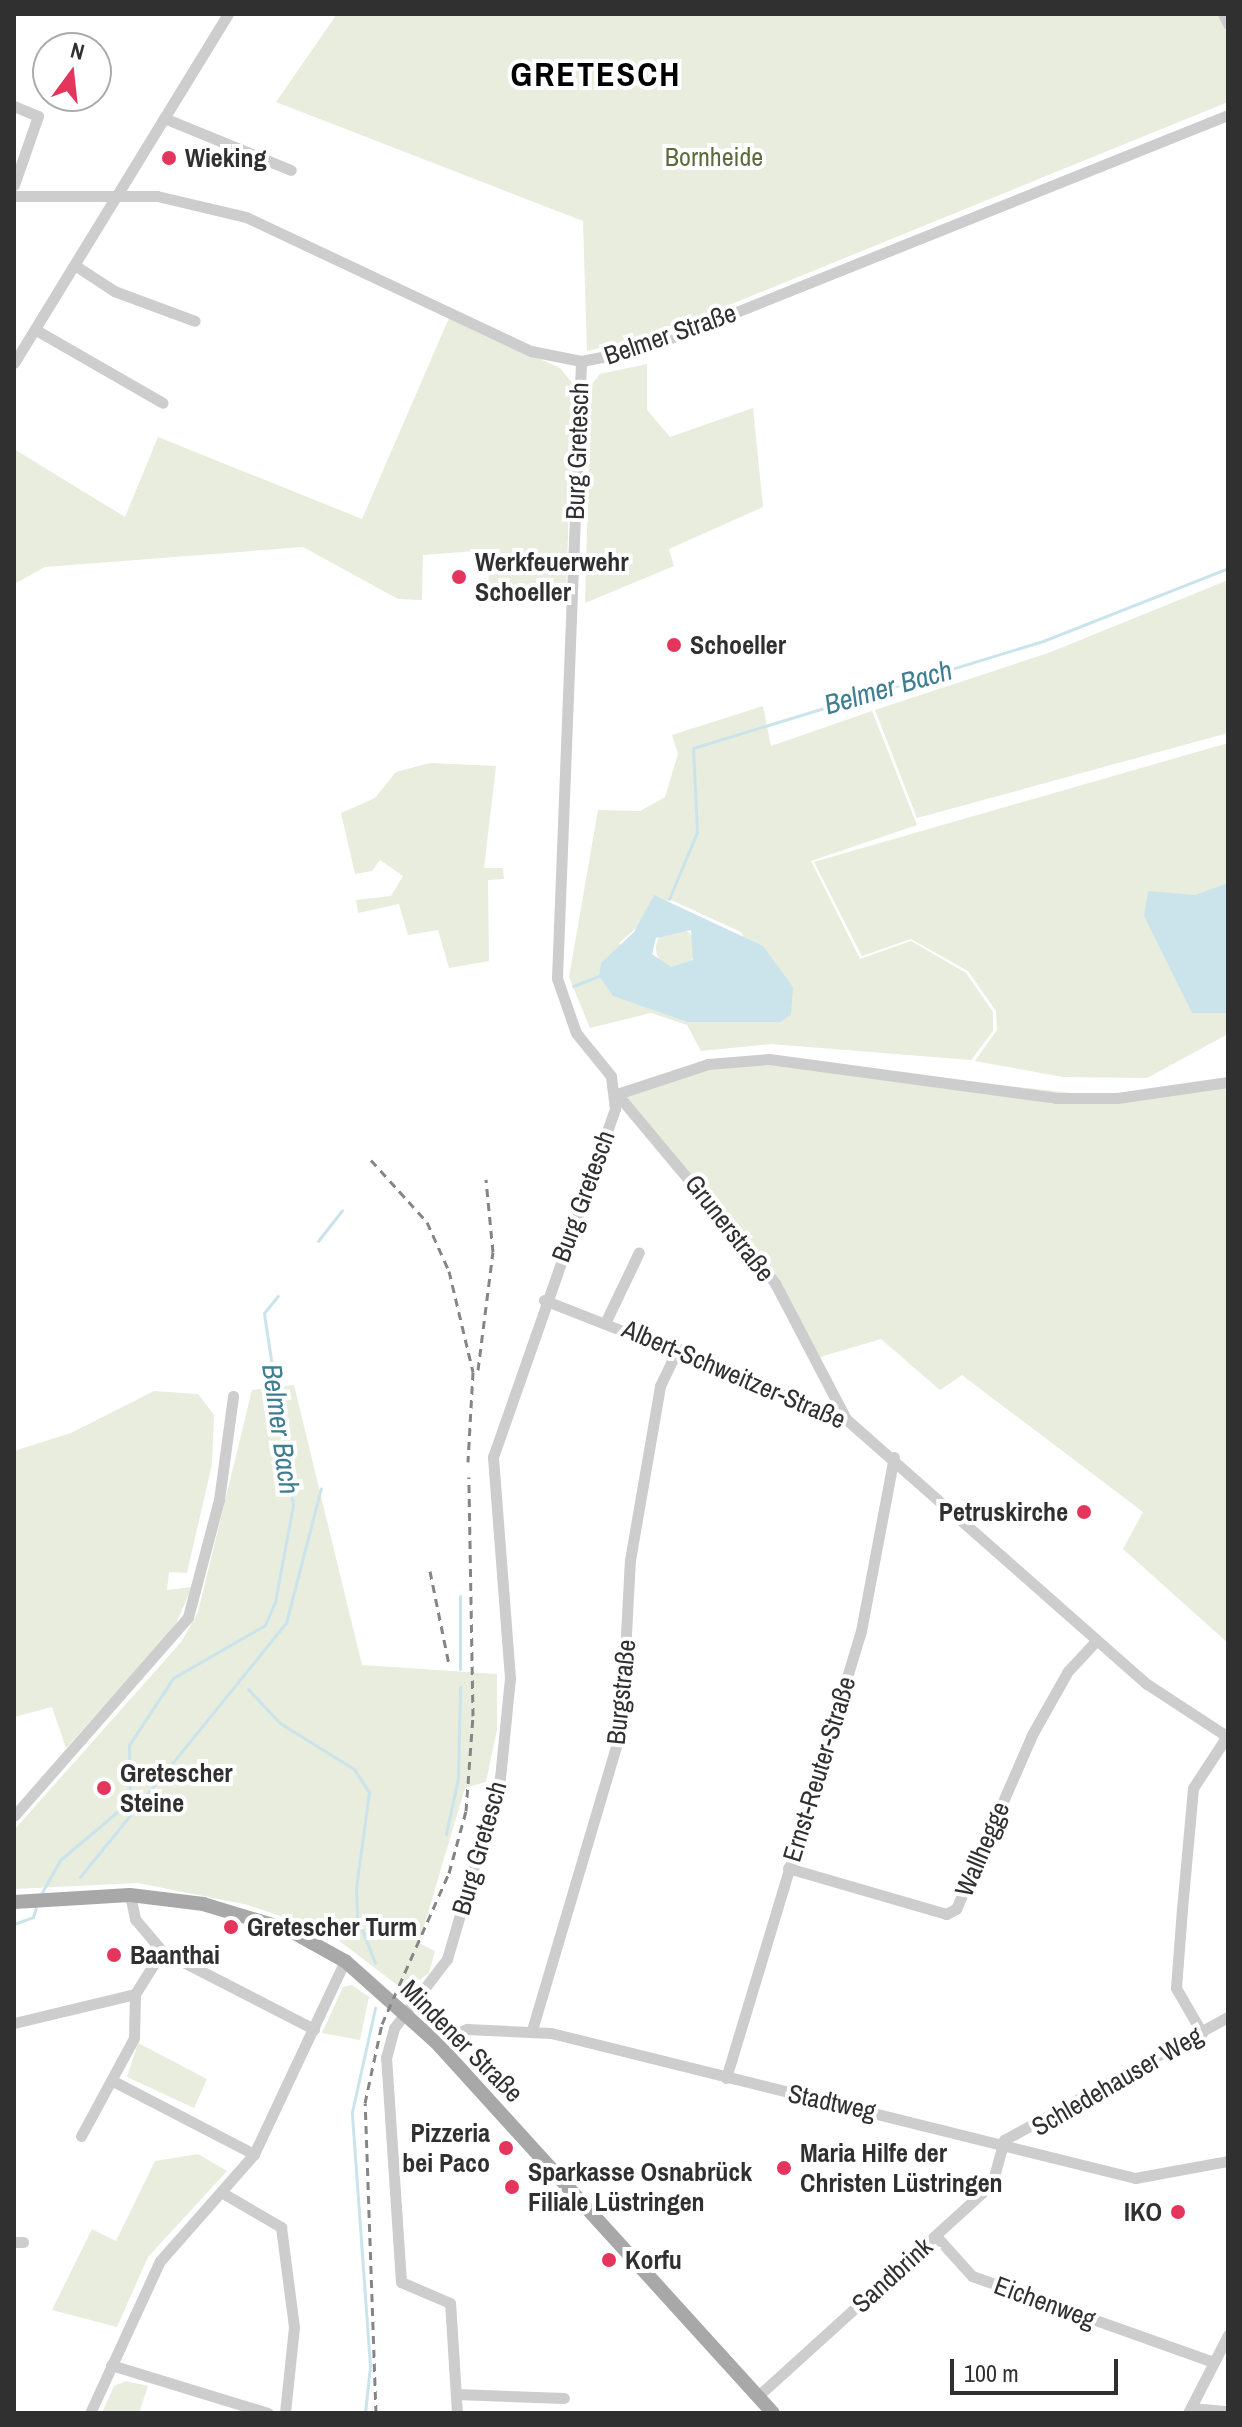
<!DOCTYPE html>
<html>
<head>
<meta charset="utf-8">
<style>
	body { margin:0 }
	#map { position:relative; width:1242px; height:2427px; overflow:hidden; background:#fff; font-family:"Archivo Narrow",sans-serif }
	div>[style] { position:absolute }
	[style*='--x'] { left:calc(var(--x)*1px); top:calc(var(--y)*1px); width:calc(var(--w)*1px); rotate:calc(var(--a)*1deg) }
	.green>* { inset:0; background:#e8edde }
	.round { border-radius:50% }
	.water>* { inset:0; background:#cbe4ec }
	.stream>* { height:3px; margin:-1.5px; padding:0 1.5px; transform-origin:1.5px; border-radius:1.5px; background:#cbe4ec }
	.minor>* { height:11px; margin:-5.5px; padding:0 5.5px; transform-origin:5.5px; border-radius:5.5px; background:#cdcdcd }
	.major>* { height:14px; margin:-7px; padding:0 7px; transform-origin:7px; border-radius:7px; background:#a8a8a8 }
	.rail>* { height:3px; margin-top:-1.5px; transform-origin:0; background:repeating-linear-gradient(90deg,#858585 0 8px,transparent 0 14px) }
	.dots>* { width:22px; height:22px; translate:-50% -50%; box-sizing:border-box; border:4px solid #fff; border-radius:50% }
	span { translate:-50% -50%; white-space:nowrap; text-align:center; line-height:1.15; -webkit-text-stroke:8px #fff; paint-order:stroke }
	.park-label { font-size:26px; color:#5a6c3d }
	.poi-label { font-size:26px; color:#303030; font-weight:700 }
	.left { translate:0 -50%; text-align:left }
	.right { translate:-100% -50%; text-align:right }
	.street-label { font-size:26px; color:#303030 }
	.water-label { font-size:28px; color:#3e7e92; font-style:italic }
	.district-label { font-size:34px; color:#000; font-weight:700; letter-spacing:2px }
	.frame { position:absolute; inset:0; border:16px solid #303030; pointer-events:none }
	.north { position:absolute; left:32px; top:32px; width:80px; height:80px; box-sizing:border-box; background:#fff; border:2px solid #acacac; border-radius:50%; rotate:15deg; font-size:22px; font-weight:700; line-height:32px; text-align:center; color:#303030 }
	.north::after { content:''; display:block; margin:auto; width:28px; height:36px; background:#e4355c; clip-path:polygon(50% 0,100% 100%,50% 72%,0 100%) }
	.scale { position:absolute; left:950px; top:2359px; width:168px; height:36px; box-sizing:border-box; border:4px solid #303030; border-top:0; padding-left:10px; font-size:24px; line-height:28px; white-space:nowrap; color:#303030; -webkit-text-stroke:6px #fff; paint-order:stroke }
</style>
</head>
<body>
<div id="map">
	<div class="green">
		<i style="clip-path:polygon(337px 14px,1228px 14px,1228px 102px,653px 336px,587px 351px,583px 221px,276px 102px)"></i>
		<i style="clip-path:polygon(449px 318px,560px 368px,573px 384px,566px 594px,489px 592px,488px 550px,423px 555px,422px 600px,398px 599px,303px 547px,45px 567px,14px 584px,14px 449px,125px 517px,158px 437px,362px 519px)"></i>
		<i style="clip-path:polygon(647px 364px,647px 410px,670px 437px,753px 408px,763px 507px,669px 549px,674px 566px,585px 603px,591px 385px,600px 374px)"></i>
		<i style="clip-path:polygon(1228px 580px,1228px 733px,917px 818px,875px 710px,1051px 652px)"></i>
		<i style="clip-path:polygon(evenodd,763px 706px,771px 746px,872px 711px,917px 825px,811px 861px,860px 959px,911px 941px,966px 973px,993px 1012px,993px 1031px,971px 1060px,771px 1044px,701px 1051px,687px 1025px,651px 1013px,590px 1028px,569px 977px,598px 810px,640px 811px,665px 797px,678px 754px,672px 735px,763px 706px,669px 899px,741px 932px,780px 1022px,687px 1022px,653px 1010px,619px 943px,669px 899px)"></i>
		<i style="clip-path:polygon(1228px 743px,1228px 1034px,1147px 1078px,1063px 1077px,975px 1061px,997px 1030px,996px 1011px,968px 971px,911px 939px,862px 956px,814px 862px)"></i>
		<i style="clip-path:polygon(430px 763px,496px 766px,484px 868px,503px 868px,504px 879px,488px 880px,489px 961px,449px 968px,438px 930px,408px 935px,399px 904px,358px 913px,356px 900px,391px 896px,403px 876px,380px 860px,372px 871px,355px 874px,341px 813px,375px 798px,396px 772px)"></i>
		<i class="round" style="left:656px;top:928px;width:40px;height:40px"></i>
		<i style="clip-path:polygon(769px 1059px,1117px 1098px,1228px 1082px,1228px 1643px,1123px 1549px,1143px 1512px,962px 1375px,940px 1390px,881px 1339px,810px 1360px,775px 1283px,617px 1094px,654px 1077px)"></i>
		<i style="clip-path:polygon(294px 1385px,362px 1665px,497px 1674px,497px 1730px,486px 1782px,465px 1788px,419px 1943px,435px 1951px,429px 1973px,405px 1991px,329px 1933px,248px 1905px,138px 1883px,14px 1889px,14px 1830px,182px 1641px,198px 1612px,252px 1390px)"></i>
		<i style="clip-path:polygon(154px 1391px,198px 1394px,214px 1415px,212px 1464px,187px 1573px,169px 1572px,167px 1590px,192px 1587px,174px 1628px,66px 1748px,52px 1707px,14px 1717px,14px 1451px,71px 1433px)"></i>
		<i style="clip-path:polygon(352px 1985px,369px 1997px,360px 2040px,322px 2033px,343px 1987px)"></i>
		<i style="clip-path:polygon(138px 2043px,207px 2079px,194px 2108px,127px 2077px)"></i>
		<i style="clip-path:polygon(198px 2154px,227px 2171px,148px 2257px,117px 2327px,52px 2310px,92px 2229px,116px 2241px,155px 2161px)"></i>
		<i style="clip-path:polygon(126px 2381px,148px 2386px,139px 2413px,102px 2413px,114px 2386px)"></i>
	</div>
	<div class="water">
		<i style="clip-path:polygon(1228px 883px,1228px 1013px,1192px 1013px,1144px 916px,1148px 891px,1195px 895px)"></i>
		<i style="clip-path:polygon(evenodd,654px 895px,763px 946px,793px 987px,791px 1015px,780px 1022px,687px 1022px,613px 996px,599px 976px,601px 963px,634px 932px,654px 895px,691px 930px,693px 960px,671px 967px,652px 954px,656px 938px,691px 930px)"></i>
	</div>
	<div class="stream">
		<i style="--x:669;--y:899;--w:73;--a:-67.3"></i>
		<i style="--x:697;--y:832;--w:84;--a:-92.7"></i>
		<i style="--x:693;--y:748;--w:366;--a:-17"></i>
		<i style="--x:1043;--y:641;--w:199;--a:-21.5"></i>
		<i style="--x:573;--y:986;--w:28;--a:-21"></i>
		<i style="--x:318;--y:1241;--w:39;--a:-52"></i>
		<i style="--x:460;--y:1669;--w:73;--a:-90"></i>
		<i style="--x:248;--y:1689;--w:47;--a:46.7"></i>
		<i style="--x:280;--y:1723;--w:87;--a:31.9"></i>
		<i style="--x:354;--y:1769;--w:27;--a:57"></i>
		<i style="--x:369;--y:1792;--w:97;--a:97.7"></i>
		<i style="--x:356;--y:1888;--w:29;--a:88"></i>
		<i style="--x:357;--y:1917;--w:49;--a:68.6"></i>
		<i style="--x:446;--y:1834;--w:57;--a:-77.9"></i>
		<i style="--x:458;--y:1778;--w:91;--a:-88.7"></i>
		<i style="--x:80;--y:1877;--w:327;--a:-51"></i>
		<i style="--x:286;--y:1623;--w:139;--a:-75.5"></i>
		<i style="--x:40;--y:1896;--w:41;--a:-60.9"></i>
		<i style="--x:60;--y:1860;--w:92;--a:-40.1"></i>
		<i style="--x:130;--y:1801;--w:56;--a:-91"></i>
		<i style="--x:129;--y:1745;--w:80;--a:-56.7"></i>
		<i style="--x:173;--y:1678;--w:106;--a:-29.9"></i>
		<i style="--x:265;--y:1625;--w:25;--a:-67"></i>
		<i style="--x:275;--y:1602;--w:99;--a:-79.5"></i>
		<i style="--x:293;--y:1505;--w:194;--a:-98.6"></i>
		<i style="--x:264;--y:1313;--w:22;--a:-51"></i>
		<i style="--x:14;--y:1924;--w:20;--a:-20"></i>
		<i style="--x:33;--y:1917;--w:10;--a:-73"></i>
		<i style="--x:365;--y:2413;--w:47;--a:-83.9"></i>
		<i style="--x:370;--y:2366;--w:255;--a:-94.1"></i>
		<i style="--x:352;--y:2112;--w:107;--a:-77.5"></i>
	</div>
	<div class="minor">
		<i style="--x:1223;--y:14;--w:11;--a:63"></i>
		<i style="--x:14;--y:106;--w:26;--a:23"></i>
		<i style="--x:38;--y:116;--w:73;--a:109.2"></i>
		<i style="--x:164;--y:118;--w:137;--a:22.3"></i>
		<i style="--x:14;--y:196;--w:143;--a:0"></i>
		<i style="--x:157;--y:196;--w:91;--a:13.3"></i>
		<i style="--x:246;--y:217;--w:315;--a:25.2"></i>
		<i style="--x:531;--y:351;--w:51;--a:11.3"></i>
		<i style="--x:581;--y:361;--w:64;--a:-10.8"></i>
		<i style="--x:644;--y:349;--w:629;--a:-21.84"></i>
		<i style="--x:76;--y:266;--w:45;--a:33.3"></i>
		<i style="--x:114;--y:291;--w:86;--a:20.3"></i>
		<i style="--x:36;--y:330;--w:146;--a:29.9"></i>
		<i style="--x:14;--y:363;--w:409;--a:-58.5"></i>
		<i style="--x:544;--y:1300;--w:325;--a:21.5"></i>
		<i style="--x:846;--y:1419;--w:401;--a:41.4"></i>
		<i style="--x:1147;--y:1684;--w:97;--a:33.2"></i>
		<i style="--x:606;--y:1321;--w:76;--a:-64.4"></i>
		<i style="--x:846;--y:1419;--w:153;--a:-117.6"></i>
		<i style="--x:775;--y:1283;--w:246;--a:-129.9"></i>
		<i style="--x:617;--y:1094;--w:96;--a:-18.2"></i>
		<i style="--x:708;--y:1064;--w:61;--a:-4.7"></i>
		<i style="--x:769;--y:1059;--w:290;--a:7.7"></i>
		<i style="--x:1056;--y:1098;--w:61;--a:0"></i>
		<i style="--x:1117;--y:1098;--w:112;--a:-8.2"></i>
		<i style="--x:14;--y:1816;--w:264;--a:-48.8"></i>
		<i style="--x:188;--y:1617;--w:121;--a:-75.2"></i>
		<i style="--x:219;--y:1500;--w:105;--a:-82.3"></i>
		<i style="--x:788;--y:1868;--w:165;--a:16.2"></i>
		<i style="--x:946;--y:1914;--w:11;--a:-27"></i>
		<i style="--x:956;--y:1909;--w:192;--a:-66.4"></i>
		<i style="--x:1033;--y:1733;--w:71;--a:-60.6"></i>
		<i style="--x:1068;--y:1671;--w:42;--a:-46.9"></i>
		<i style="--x:130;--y:1895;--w:25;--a:78"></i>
		<i style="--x:135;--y:1919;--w:42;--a:49.8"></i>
		<i style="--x:162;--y:1951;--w:171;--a:27.2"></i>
		<i style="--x:14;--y:2023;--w:124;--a:-13.5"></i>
		<i style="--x:532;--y:2030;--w:313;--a:-73.5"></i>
		<i style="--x:621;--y:1730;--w:170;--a:-87"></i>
		<i style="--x:630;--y:1560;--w:177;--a:-80.2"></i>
		<i style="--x:660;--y:1386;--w:42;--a:-64.7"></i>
		<i style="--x:1202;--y:2033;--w:52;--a:-120"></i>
		<i style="--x:1176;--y:1988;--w:79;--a:-85.7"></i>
		<i style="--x:1182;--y:1909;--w:121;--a:-84.8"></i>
		<i style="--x:1193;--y:1788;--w:62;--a:-56.8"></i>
		<i style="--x:436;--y:2042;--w:34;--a:-23"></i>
		<i style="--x:467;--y:2029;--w:84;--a:2.7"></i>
		<i style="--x:551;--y:2033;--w:602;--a:13.94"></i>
		<i style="--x:1135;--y:2178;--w:95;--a:-10.4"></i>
		<i style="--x:726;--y:2078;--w:467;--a:-73.2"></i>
		<i style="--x:861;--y:1631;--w:177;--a:-79.3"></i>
		<i style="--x:113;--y:2081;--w:159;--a:27.4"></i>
		<i style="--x:81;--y:2136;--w:111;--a:-61.6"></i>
		<i style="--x:134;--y:2038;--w:44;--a:-88.7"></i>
		<i style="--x:135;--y:1994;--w:51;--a:-57.9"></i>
		<i style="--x:1004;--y:2140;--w:256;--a:-28.8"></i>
		<i style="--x:226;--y:2195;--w:64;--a:30.2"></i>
		<i style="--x:281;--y:2227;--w:101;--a:82.6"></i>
		<i style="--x:294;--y:2327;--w:86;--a:96"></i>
		<i style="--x:936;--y:2236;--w:54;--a:48"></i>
		<i style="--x:972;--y:2276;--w:257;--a:19.6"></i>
		<i style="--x:14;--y:2242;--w:9;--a:0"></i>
		<i style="--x:111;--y:2365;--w:164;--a:17"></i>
		<i style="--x:456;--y:2394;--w:108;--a:2.1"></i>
		<i style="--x:758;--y:2396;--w:316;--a:-42.2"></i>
		<i style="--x:992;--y:2184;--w:46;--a:-74.7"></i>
		<i style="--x:1191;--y:2408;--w:37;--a:5"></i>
		<i style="--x:90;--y:2413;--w:167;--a:-65.3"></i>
		<i style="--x:160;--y:2261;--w:142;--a:-48.7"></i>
		<i style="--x:254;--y:2154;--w:213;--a:-64.8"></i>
		<i style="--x:457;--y:2413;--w:110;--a:-93.6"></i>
		<i style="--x:450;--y:2303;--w:53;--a:-156.8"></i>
		<i style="--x:401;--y:2282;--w:225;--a:-93.8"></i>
		<i style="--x:386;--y:2058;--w:31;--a:-75"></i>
		<i style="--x:394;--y:2028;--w:87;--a:-52.5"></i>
		<i style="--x:447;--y:1959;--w:189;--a:-73.7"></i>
		<i style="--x:500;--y:1778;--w:100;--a:-84.3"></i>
		<i style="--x:510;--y:1678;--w:222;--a:-94.4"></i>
		<i style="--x:493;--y:1457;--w:369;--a:-70.7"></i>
		<i style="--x:615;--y:1109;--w:33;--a:-97"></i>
		<i style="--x:611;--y:1076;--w:55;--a:-129.1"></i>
		<i style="--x:576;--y:1033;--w:58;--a:-109.1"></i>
		<i style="--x:557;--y:978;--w:617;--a:-87.77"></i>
		<i style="--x:1188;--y:2413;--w:88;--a:-62.9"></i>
	</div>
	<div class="major">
		<i style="--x:14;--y:1902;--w:116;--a:-3.5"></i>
		<i style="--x:130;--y:1895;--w:74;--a:7"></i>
		<i style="--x:203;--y:1904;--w:90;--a:16.8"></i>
		<i style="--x:289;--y:1930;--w:64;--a:29"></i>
		<i style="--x:345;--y:1961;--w:122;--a:41.7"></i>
		<i style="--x:436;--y:2042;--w:501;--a:47.75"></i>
	</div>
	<div class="rail">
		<i style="--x:371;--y:1160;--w:84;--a:47.9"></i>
		<i style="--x:427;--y:1222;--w:54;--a:65.8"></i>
		<i style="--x:449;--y:1271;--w:104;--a:76.6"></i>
		<i style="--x:473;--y:1372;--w:90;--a:93.2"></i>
		<i style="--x:478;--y:1370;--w:119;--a:-82.8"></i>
		<i style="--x:493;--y:1252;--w:73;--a:-95.5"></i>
		<i style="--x:430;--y:1571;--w:95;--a:78.5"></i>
		<i style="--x:376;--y:2413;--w:310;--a:-92"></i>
		<i style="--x:365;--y:2103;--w:81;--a:-77.9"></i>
		<i style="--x:382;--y:2024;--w:165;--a:-66.1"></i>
		<i style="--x:449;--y:1873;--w:64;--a:-74.7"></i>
		<i style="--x:466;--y:1811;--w:95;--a:-85.8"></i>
		<i style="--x:473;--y:1716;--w:239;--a:-91"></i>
	</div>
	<div class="dots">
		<i style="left:169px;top:158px;background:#e4355c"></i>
		<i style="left:459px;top:577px;background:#e4355c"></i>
		<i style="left:674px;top:645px;background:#e4355c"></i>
		<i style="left:1084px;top:1512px;background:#e4355c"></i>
		<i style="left:104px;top:1788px;background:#e4355c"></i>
		<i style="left:231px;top:1927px;background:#e4355c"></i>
		<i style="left:114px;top:1955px;background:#e4355c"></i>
		<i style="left:506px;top:2148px;background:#e4355c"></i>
		<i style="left:784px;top:2168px;background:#e4355c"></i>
		<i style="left:512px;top:2187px;background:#e4355c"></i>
		<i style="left:1178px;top:2212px;background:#e4355c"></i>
		<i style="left:609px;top:2260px;background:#e4355c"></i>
	</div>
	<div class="park-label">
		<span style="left:714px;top:157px">Bornheide</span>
	</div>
	<div class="poi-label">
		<span class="left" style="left:185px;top:158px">Wieking</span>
		<span class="left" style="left:475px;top:577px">Werkfeuerwehr<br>Schoeller</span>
		<span class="left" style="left:690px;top:645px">Schoeller</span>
		<span class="right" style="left:1068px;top:1512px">Petruskirche</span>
		<span class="left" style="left:120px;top:1788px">Gretescher<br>Steine</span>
		<span class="left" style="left:247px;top:1927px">Gretescher Turm</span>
		<span class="left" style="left:130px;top:1955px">Baanthai</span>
		<span class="right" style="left:490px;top:2148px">Pizzeria<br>bei Paco</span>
		<span class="left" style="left:800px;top:2168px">Maria Hilfe der<br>Christen Lüstringen</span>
		<span class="left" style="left:528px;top:2187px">Sparkasse Osnabrück<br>Filiale Lüstringen</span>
		<span class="right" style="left:1162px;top:2212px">IKO</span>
		<span class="left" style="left:625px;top:2260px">Korfu</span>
	</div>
	<div class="street-label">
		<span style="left:670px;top:334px;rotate:-19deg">Belmer Straße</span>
		<span style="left:577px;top:451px;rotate:-88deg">Burg Gretesch</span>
		<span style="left:583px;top:1196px;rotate:-70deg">Burg Gretesch</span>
		<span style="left:730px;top:1228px;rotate:52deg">Grunerstraße</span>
		<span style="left:734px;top:1374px;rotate:23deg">Albert-Schweitzer-Straße</span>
		<span style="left:621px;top:1692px;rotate:-84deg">Burgstraße</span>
		<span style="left:819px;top:1769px;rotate:-73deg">Ernst-Reuter-Straße</span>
		<span style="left:479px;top:1848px;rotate:-74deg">Burg Gretesch</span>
		<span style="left:982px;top:1849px;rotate:-67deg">Wallhegge</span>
		<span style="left:462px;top:2041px;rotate:45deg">Mindener Straße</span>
		<span style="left:1117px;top:2081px;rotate:-30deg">Schledehauser Weg</span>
		<span style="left:832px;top:2102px;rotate:12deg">Stadtweg</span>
		<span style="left:892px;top:2275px;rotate:-42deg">Sandbrink</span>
		<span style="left:1045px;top:2302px;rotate:20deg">Eichenweg</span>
	</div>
	<div class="water-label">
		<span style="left:888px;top:687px;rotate:-16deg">Belmer Bach</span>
		<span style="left:281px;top:1429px;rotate:82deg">Belmer Bach</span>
	</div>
	<div class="district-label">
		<span style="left:596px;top:75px">GRETESCH</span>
	</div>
	<div class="frame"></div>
	<div class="north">N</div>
	<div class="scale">100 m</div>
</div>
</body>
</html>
